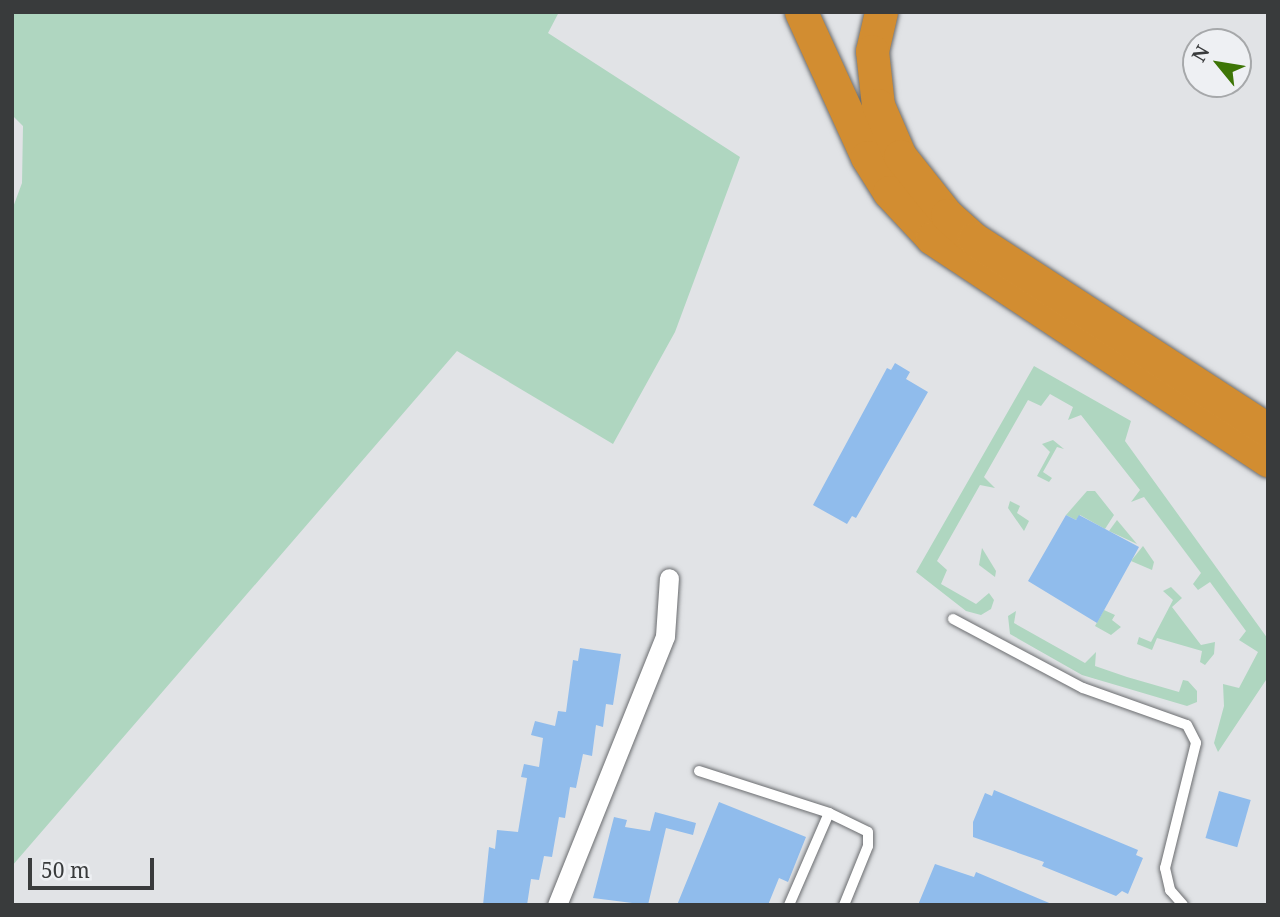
<!DOCTYPE html>
<html>
<head>
<meta charset="utf-8">
<style>
	body { margin:0 }
	#map { position:relative; width:1280px; height:917px; overflow:hidden; background:#e1e3e6; font-family:"Noto Serif",serif }
	div>[style] { position:absolute }
	[style*='--x'] { left:calc(var(--x)*1px); top:calc(var(--y)*1px); width:calc(var(--w)*1px); rotate:calc(var(--a)*1deg) }
	.green>* { inset:0; background:#afd6c0 }
	.building>* { inset:0; background:#90bcec; transform-origin:0 0 }
	.roads { filter:drop-shadow(0 0 2px #6b6d70) drop-shadow(0 0 2px #6b6d70) }
	.lane>* { height:10px; margin:-5px; padding:0 5px; transform-origin:5px; border-radius:5px; background:#fff }
	.street>* { height:19px; margin:-9.5px; padding:0 9.5px; transform-origin:9.5px; border-radius:9.5px; background:#fff }
	.highway>* { height:33px; margin:-16.5px; padding:0 16.5px; transform-origin:16.5px; border-radius:16.5px; background:#d28d31 }
	span { translate:-50% -50%; white-space:nowrap; text-align:center; line-height:1.15; -webkit-text-stroke:6px #eef0f3; paint-order:stroke }
	.frame { position:absolute; inset:0; border:14px solid #393b3c; pointer-events:none }
	.north { position:absolute; left:1182px; top:28px; width:70px; height:70px; box-sizing:border-box; background:#eef0f3; border:2px solid #a6a8aa; border-radius:50%; rotate:300deg; font-size:19px; font-weight:700; line-height:28px; text-align:center; color:#393b3c }
	.north::after { content:''; display:block; margin:auto; width:24px; height:32px; background:#3d7506; clip-path:polygon(50% 0,100% 100%,50% 72%,0 100%) }
	.scale { position:absolute; left:28px; top:858px; width:126px; height:32px; box-sizing:border-box; border:4px solid #393b3c; border-top:0; padding-left:9px; font-size:21px; line-height:24px; white-space:nowrap; color:#393b3c; -webkit-text-stroke:5px #eef0f3; paint-order:stroke }
</style>
</head>
<body>
<div id="map">
	<div class="green">
		<i style="clip-path:polygon(12px 12px,559px 12px,548px 33px,740px 157px,675px 332px,613px 444px,457px 351px,12px 866px,12px 210px,22px 183px,23px 126px,12px 115px)"></i>
		<i style="clip-path:polygon(1034px 366px,1131px 421px,1125px 441px,1268px 639px,1268px 677px,1218px 752px,1214px 743px,1224px 706px,1223px 684px,1239px 688px,1258px 652px,1239px 640px,1246px 631px,1210px 582px,1198px 590px,1193px 584px,1201px 573px,1144px 497px,1131px 502px,1140px 490px,1081px 415px,1068px 420px,1073px 407px,1050px 394px,1041px 406px,1028px 400px,984px 477px,995px 488px,980px 485px,937px 561px,947px 570px,941px 584px,976px 604px,989px 593px,994px 600px,991px 609px,981px 615px,966px 611px,916px 572px)"></i>
		<i style="clip-path:polygon(1053px 440px,1064px 449px,1057px 447px,1043px 472px,1052px 478px,1049px 482px,1037px 476px,1050px 452px,1042px 444px)"></i>
		<i style="clip-path:polygon(1087px 491px,1095px 491px,1114px 515px,1105px 529px,1080px 515px,1076px 520px,1066px 515px)"></i>
		<i style="clip-path:polygon(1010px 501px,1020px 506px,1017px 513px,1029px 521px,1024px 531px,1008px 508px)"></i>
		<i style="clip-path:polygon(1117px 520px,1137px 544px,1109px 531px)"></i>
		<i style="clip-path:polygon(1143px 546px,1154px 562px,1152px 570px,1131px 561px)"></i>
		<i style="clip-path:polygon(982px 548px,996px 571px,995px 577px,979px 565px)"></i>
		<i style="clip-path:polygon(1171px 587px,1182px 598px,1172px 607px,1201px 645px,1215px 642px,1214px 654px,1205px 665px,1200px 662px,1202px 651px,1157px 638px,1152px 650px,1137px 644px,1139px 637px,1151px 642px,1173px 600px,1163px 591px)"></i>
		<i style="clip-path:polygon(1104px 610px,1115px 615px,1112px 620px,1121px 627px,1111px 635px,1095px 626px)"></i>
		<i style="clip-path:polygon(1016px 611px,1014px 623px,1085px 663px,1096px 652px,1095px 666px,1127px 677px,1179px 692px,1183px 680px,1188px 681px,1197px 691px,1197px 702px,1187px 706px,1082px 675px,1010px 634px,1008px 616px)"></i>
	</div>
	<div class="building">
		<i style="clip-path:polygon(895px 363px,910px 372px,906px 379px,928px 392px,856px 518px,852px 516px,847px 524px,813px 505px,887px 368px,891px 370px)"></i>
		<i style="clip-path:polygon(1066px 515px,1076px 520px,1079px 515px,1139px 547px,1097px 623px,1028px 581px)"></i>
		<i style="clip-path:polygon(580px 648px,621px 654px,613px 705px,606px 704px,603px 727px,596px 725px,592px 756px,583px 754px,576px 788px,570px 787px,565px 818px,559px 817px,552px 857px,544px 856px,539px 880px,531px 879px,527px 905px,483px 905px,489px 847px,495px 849px,497px 830px,518px 832px,527px 778px,521px 777px,524px 764px,539px 767px,543px 738px,531px 735px,535px 721px,555px 726px,558px 711px,566px 712px,573px 660px,578px 661px)"></i>
		<i style="clip-path:polygon(994px 790px,1138px 850px,1136px 855px,1143px 858px,1128px 894px,1122px 891px,1116px 896px,1042px 866px,1044px 862px,973px 837px,973px 822px,985px 793px,992px 796px)"></i>
		<i style="left:1219px;top:791px;width:33px;height:49px;rotate:16deg"></i>
		<i style="clip-path:polygon(719px 802px,806px 837px,788px 882px,779px 878px,768px 905px,677px 905px)"></i>
		<i style="clip-path:polygon(655px 812px,696px 823px,693px 835px,666px 828px,648px 905px,593px 898px,614px 817px,627px 820px,625px 827px,650px 831px)"></i>
		<i style="clip-path:polygon(935px 864px,974px 877px,976px 872px,1054px 905px,918px 905px)"></i>
	</div>
	<div class="roads">
		<div class="lane">
			<i style="--x:953;--y:619;--w:147;--a:28"></i>
			<i style="--x:1083;--y:688;--w:110;--a:19.6"></i>
			<i style="--x:1187;--y:725;--w:20;--a:63"></i>
			<i style="--x:1196;--y:743;--w:129;--a:103.9"></i>
			<i style="--x:1165;--y:868;--w:23;--a:77"></i>
			<i style="--x:1170;--y:890;--w:20;--a:49"></i>
			<i style="--x:699;--y:771;--w:137;--a:17.9"></i>
			<i style="--x:829;--y:813;--w:43;--a:26"></i>
			<i style="--x:868;--y:832;--w:14;--a:90"></i>
			<i style="--x:868;--y:846;--w:64;--a:112.1"></i>
			<i style="--x:789;--y:905;--w:100;--a:-66.5"></i>
		</div>
		<div class="street">
			<i style="--x:557;--y:905;--w:290;--a:-68.1"></i>
			<i style="--x:665;--y:636;--w:58;--a:-86.1"></i>
		</div>
		<div class="highway">
			<i style="--x:801;--y:12;--w:159;--a:65.5"></i>
			<i style="--x:867;--y:157;--w:41;--a:57.8"></i>
			<i style="--x:889;--y:192;--w:63;--a:46.9"></i>
			<i style="--x:932;--y:238;--w:403;--a:33.5"></i>
			<i style="--x:881;--y:12;--w:40;--a:103"></i>
			<i style="--x:872;--y:51;--w:54;--a:83.7"></i>
			<i style="--x:878;--y:105;--w:56;--a:66.7"></i>
			<i style="--x:900;--y:156;--w:75;--a:51.5"></i>
			<i style="--x:947;--y:215;--w:36;--a:42"></i>
			<i style="--x:974;--y:239;--w:351;--a:33"></i>
		</div>
	</div>
	<div class="frame"></div>
	<div class="north">N</div>
	<div class="scale">50 m</div>
</div>
</body>
</html>
